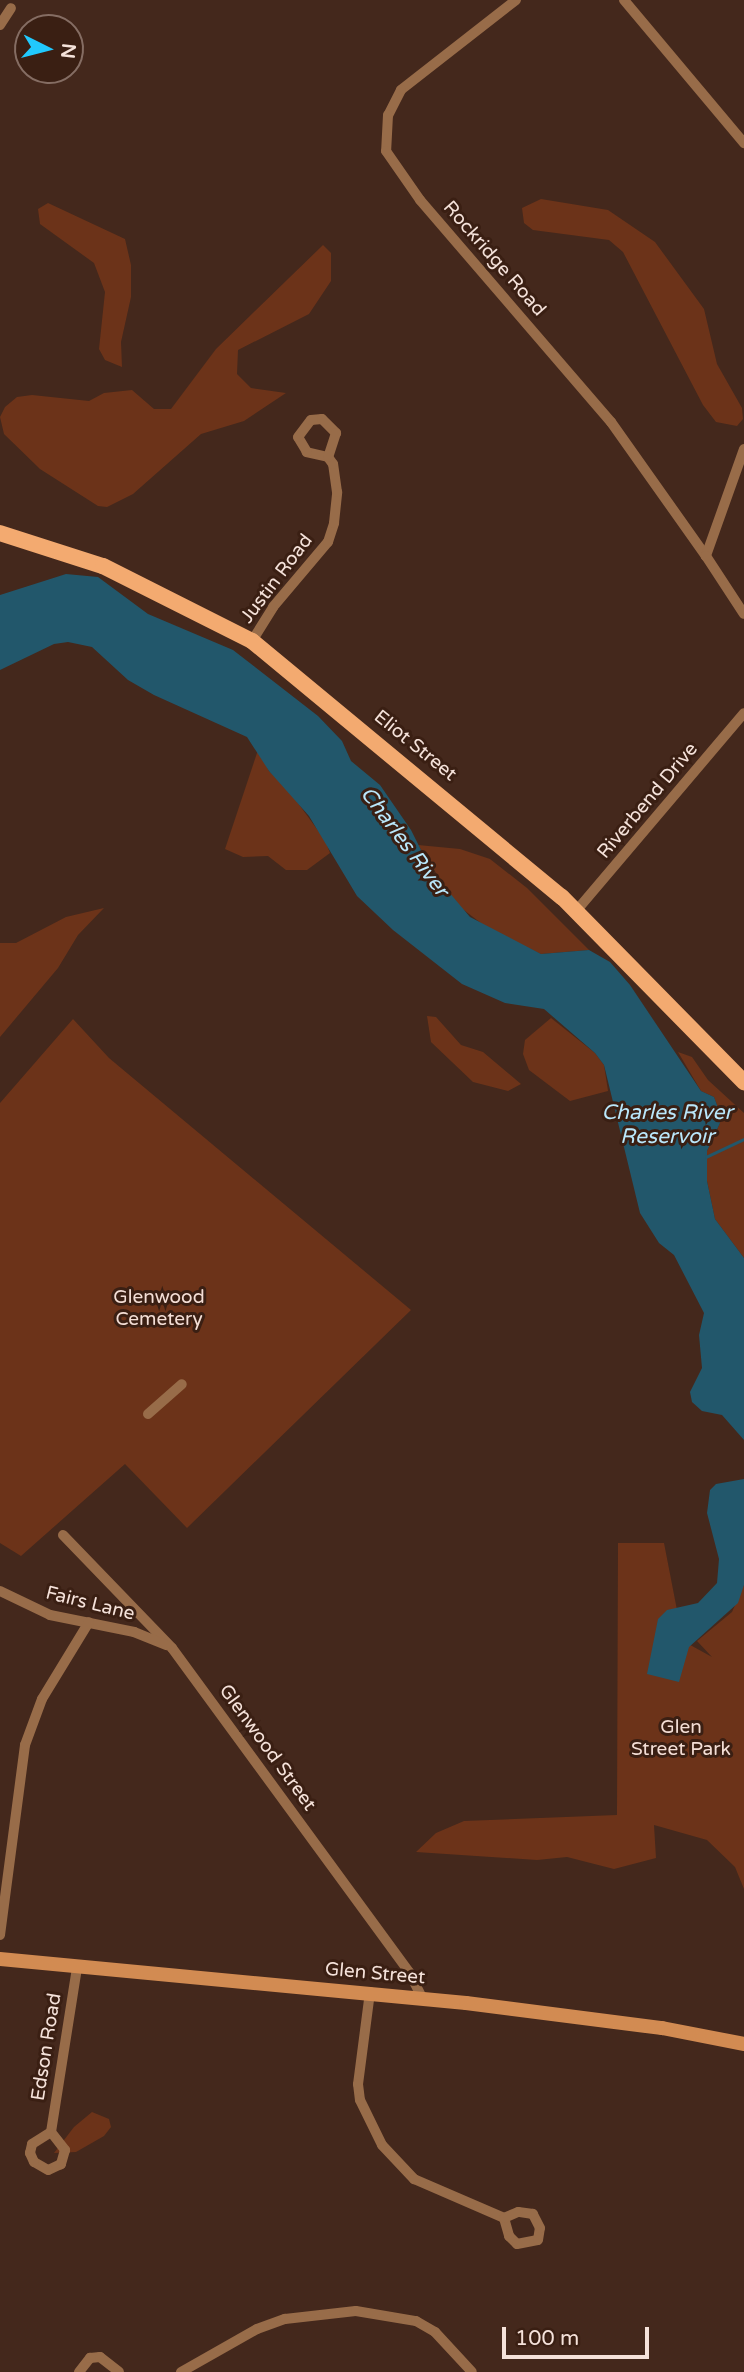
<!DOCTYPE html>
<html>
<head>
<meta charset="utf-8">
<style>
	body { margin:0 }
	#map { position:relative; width:744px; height:2372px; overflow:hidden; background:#44281c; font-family:"Varela Round",sans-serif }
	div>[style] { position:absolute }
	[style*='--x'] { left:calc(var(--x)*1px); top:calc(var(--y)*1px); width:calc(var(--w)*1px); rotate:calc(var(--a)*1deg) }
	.green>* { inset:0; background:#6c3319 }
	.water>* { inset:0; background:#22576b }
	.stream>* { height:2.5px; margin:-1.25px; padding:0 1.25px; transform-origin:1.25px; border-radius:1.25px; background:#22576b }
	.street>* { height:10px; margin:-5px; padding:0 5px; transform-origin:5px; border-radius:5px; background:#986c49 }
	.secondary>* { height:14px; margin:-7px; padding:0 7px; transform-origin:7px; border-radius:7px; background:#d28b52 }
	.primary>* { height:16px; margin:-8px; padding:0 8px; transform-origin:8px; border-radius:8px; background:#f3aa70 }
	span { translate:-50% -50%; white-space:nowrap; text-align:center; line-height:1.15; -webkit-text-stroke:6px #3a1f13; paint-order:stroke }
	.street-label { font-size:19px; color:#f5e2da }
	.park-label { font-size:19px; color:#f4ded5 }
	.water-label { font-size:21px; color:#b9e7fb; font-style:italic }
	.north { position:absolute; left:14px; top:14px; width:70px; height:70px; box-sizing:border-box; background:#3a1f13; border:2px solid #856d63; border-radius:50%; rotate:96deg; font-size:19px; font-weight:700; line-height:28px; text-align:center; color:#f5e2da }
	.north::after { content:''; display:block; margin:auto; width:24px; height:32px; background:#21c9fd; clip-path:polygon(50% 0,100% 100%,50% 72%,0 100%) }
	.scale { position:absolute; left:502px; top:2327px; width:147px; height:32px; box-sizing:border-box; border:4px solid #f5e2da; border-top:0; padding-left:9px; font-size:21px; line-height:24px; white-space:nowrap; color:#f5e2da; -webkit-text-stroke:5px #3a1f13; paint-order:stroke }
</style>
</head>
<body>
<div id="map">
	<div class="green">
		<i style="clip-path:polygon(541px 199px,608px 210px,655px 242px,704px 309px,717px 364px,742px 408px,743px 419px,737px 426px,716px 422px,703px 405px,623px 252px,609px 240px,533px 230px,524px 223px,522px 208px)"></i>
		<i style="clip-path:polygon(48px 203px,125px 239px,131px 265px,131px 297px,121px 342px,122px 367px,105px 360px,99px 349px,105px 292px,94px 263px,40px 224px,38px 209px)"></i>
		<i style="clip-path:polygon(323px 245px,331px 253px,331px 281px,309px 314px,238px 350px,237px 374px,251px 388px,286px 393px,244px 421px,201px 434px,133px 494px,107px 507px,98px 506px,40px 469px,4px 434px,0 417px,5px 407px,17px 397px,32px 395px,89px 401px,104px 393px,132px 390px,154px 409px,171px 409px,216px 349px)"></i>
		<i style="clip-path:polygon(258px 750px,269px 771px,284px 784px,325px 840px,330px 853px,307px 870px,286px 870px,268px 856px,243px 857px,225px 849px)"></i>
		<i style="clip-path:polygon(418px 845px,460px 849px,490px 859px,527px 888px,589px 950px,541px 954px,490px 930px,456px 904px)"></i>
		<i style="clip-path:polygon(104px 908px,78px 935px,58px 968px,0 1037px,0 943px,16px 943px,66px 917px)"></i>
		<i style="clip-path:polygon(427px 1016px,436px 1017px,461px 1045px,483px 1052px,521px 1084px,508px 1091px,473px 1082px,431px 1042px)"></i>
		<i style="clip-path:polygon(551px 1018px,595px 1053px,604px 1065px,608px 1091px,570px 1101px,529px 1070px,523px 1054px,525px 1040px)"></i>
		<i style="clip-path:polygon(73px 1019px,109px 1058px,411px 1310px,187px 1528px,125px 1464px,21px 1556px,0 1543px,0 1103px)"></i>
		<i style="clip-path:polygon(678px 1052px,692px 1057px,708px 1080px,744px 1113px,744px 1258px,715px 1219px,707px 1181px,707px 1151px,720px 1123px,717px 1105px,714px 1097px,701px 1091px)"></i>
		<i style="clip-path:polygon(618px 1543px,664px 1543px,683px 1641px,712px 1657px,697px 1641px,732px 1612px,744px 1585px,744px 1889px,735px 1867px,707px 1840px,654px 1825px,656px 1858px,614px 1869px,567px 1857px,537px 1860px,416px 1852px,436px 1833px,464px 1821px,617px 1815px)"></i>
		<i style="clip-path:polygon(92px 2112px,109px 2119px,111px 2127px,104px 2136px,76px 2152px,54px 2153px,74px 2127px)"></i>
	</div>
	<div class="water">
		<i style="clip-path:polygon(66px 574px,98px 577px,148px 614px,233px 650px,318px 716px,342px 741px,351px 761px,380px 785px,411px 830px,432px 872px,470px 917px,541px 954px,589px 950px,610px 962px,630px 985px,701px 1091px,714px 1097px,717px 1105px,720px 1123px,707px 1151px,707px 1181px,715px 1219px,744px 1258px,744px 1440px,722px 1415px,702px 1411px,692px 1402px,690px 1392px,702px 1368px,699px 1335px,704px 1313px,674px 1255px,659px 1243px,640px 1213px,604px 1065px,595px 1053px,544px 1009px,505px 1003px,462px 984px,393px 930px,357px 896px,309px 816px,269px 771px,247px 737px,154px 695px,128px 680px,92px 647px,68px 642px,54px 644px,0 670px,0 595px)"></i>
		<i style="clip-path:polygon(744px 1479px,744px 1585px,738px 1603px,689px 1647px,679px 1682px,647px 1674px,658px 1619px,667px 1610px,698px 1603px,717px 1583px,719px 1559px,707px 1513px,710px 1490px,716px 1484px)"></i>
	</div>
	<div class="stream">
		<i style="--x:706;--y:1157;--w:42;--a:-25.3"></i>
	</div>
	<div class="street">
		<i style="--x:516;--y:0;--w:146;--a:142"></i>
		<i style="--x:401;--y:90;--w:28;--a:117"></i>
		<i style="--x:388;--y:115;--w:36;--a:93"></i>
		<i style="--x:386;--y:151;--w:60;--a:55.2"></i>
		<i style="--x:420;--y:200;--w:293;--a:49.3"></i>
		<i style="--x:611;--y:422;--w:164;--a:54.7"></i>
		<i style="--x:624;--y:0;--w:187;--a:50"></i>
		<i style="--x:0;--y:25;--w:20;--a:-57"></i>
		<i style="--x:744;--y:449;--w:114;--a:109.6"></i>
		<i style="--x:706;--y:556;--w:69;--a:56.8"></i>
		<i style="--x:252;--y:641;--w:40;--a:-58"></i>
		<i style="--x:273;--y:607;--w:85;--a:-49.8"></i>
		<i style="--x:328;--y:542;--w:20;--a:-72"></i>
		<i style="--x:334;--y:523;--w:31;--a:-84"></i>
		<i style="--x:337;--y:492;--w:28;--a:-98"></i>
		<i style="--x:333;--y:464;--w:9;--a:-126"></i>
		<i style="--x:328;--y:457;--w:22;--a:-167"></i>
		<i style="--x:307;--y:452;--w:17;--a:-121"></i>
		<i style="--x:298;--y:437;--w:21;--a:-53"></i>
		<i style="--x:311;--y:420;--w:11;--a:-5"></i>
		<i style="--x:322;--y:419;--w:20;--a:45"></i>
		<i style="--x:336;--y:433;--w:25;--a:108"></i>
		<i style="--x:577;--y:910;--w:258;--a:-49.7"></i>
		<i style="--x:148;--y:1414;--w:45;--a:-41.4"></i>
		<i style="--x:63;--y:1535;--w:157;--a:46"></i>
		<i style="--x:172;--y:1648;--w:401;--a:53.8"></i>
		<i style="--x:409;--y:1972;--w:29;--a:63"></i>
		<i style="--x:0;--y:1591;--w:55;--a:25.6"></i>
		<i style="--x:50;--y:1615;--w:86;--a:11.4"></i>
		<i style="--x:134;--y:1632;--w:35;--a:22"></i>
		<i style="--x:0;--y:1935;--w:192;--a:-82.5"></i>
		<i style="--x:25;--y:1745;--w:49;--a:-69.7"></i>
		<i style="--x:42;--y:1699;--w:90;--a:-58.6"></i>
		<i style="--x:370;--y:1992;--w:93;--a:97.4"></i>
		<i style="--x:358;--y:2084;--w:16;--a:83"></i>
		<i style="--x:360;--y:2100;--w:50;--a:63.9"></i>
		<i style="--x:382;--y:2145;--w:47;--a:46.7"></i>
		<i style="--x:414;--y:2179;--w:98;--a:23.4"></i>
		<i style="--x:504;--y:2218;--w:19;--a:74"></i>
		<i style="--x:509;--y:2236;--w:11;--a:45"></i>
		<i style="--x:517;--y:2244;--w:21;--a:-11"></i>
		<i style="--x:538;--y:2240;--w:12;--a:-81"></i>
		<i style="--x:540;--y:2228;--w:16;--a:-117"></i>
		<i style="--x:533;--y:2214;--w:15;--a:-172"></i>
		<i style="--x:518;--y:2212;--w:15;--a:157"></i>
		<i style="--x:51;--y:2132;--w:23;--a:52"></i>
		<i style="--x:65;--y:2150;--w:15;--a:106"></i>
		<i style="--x:61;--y:2164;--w:14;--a:155"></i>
		<i style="--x:48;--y:2170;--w:16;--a:-150"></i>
		<i style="--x:34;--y:2162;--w:10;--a:-114"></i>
		<i style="--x:30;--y:2153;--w:9;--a:-77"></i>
		<i style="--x:32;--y:2144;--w:22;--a:-32"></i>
		<i style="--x:51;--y:2132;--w:167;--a:-81"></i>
		<i style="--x:79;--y:2372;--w:18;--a:-52"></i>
		<i style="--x:90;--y:2358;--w:10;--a:-6"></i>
		<i style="--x:100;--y:2357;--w:24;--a:38"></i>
		<i style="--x:181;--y:2372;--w:87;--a:-29.5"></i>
		<i style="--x:257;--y:2329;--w:30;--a:-20"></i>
		<i style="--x:285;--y:2319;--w:71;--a:-6.4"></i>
		<i style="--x:356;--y:2311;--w:61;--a:9.5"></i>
		<i style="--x:416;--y:2321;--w:22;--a:30"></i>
		<i style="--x:435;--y:2332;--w:54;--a:47.2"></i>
	</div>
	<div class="secondary">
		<i style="--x:0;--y:1959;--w:468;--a:5.4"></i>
		<i style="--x:466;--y:2003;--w:198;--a:7.3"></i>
		<i style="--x:662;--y:2028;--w:84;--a:11"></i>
	</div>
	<div class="primary">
		<i style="--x:0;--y:533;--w:108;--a:17.8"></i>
		<i style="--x:103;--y:566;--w:167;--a:26.7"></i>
		<i style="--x:252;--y:641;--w:402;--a:39.6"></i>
		<i style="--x:562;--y:897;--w:260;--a:45.5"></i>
	</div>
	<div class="street-label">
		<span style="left:494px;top:259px;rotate:49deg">Rockridge Road</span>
		<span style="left:277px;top:579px;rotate:-53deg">Justin Road</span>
		<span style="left:415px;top:746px;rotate:39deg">Eliot Street</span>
		<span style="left:648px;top:801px;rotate:-50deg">Riverbend Drive</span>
		<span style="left:90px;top:1604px;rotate:14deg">Fairs Lane</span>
		<span style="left:267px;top:1748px;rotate:54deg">Glenwood Street</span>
		<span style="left:375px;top:1974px;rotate:5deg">Glen Street</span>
		<span style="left:47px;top:2047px;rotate:-81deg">Edson Road</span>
	</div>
	<div class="park-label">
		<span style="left:159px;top:1309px">Glenwood<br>Cemetery</span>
		<span style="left:681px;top:1739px">Glen<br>Street Park</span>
	</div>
	<div class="water-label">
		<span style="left:404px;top:842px;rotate:53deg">Charles River</span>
		<span style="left:667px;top:1125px">Charles River<br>Reservoir</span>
	</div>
	<div class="north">N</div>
	<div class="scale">100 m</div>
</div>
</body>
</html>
